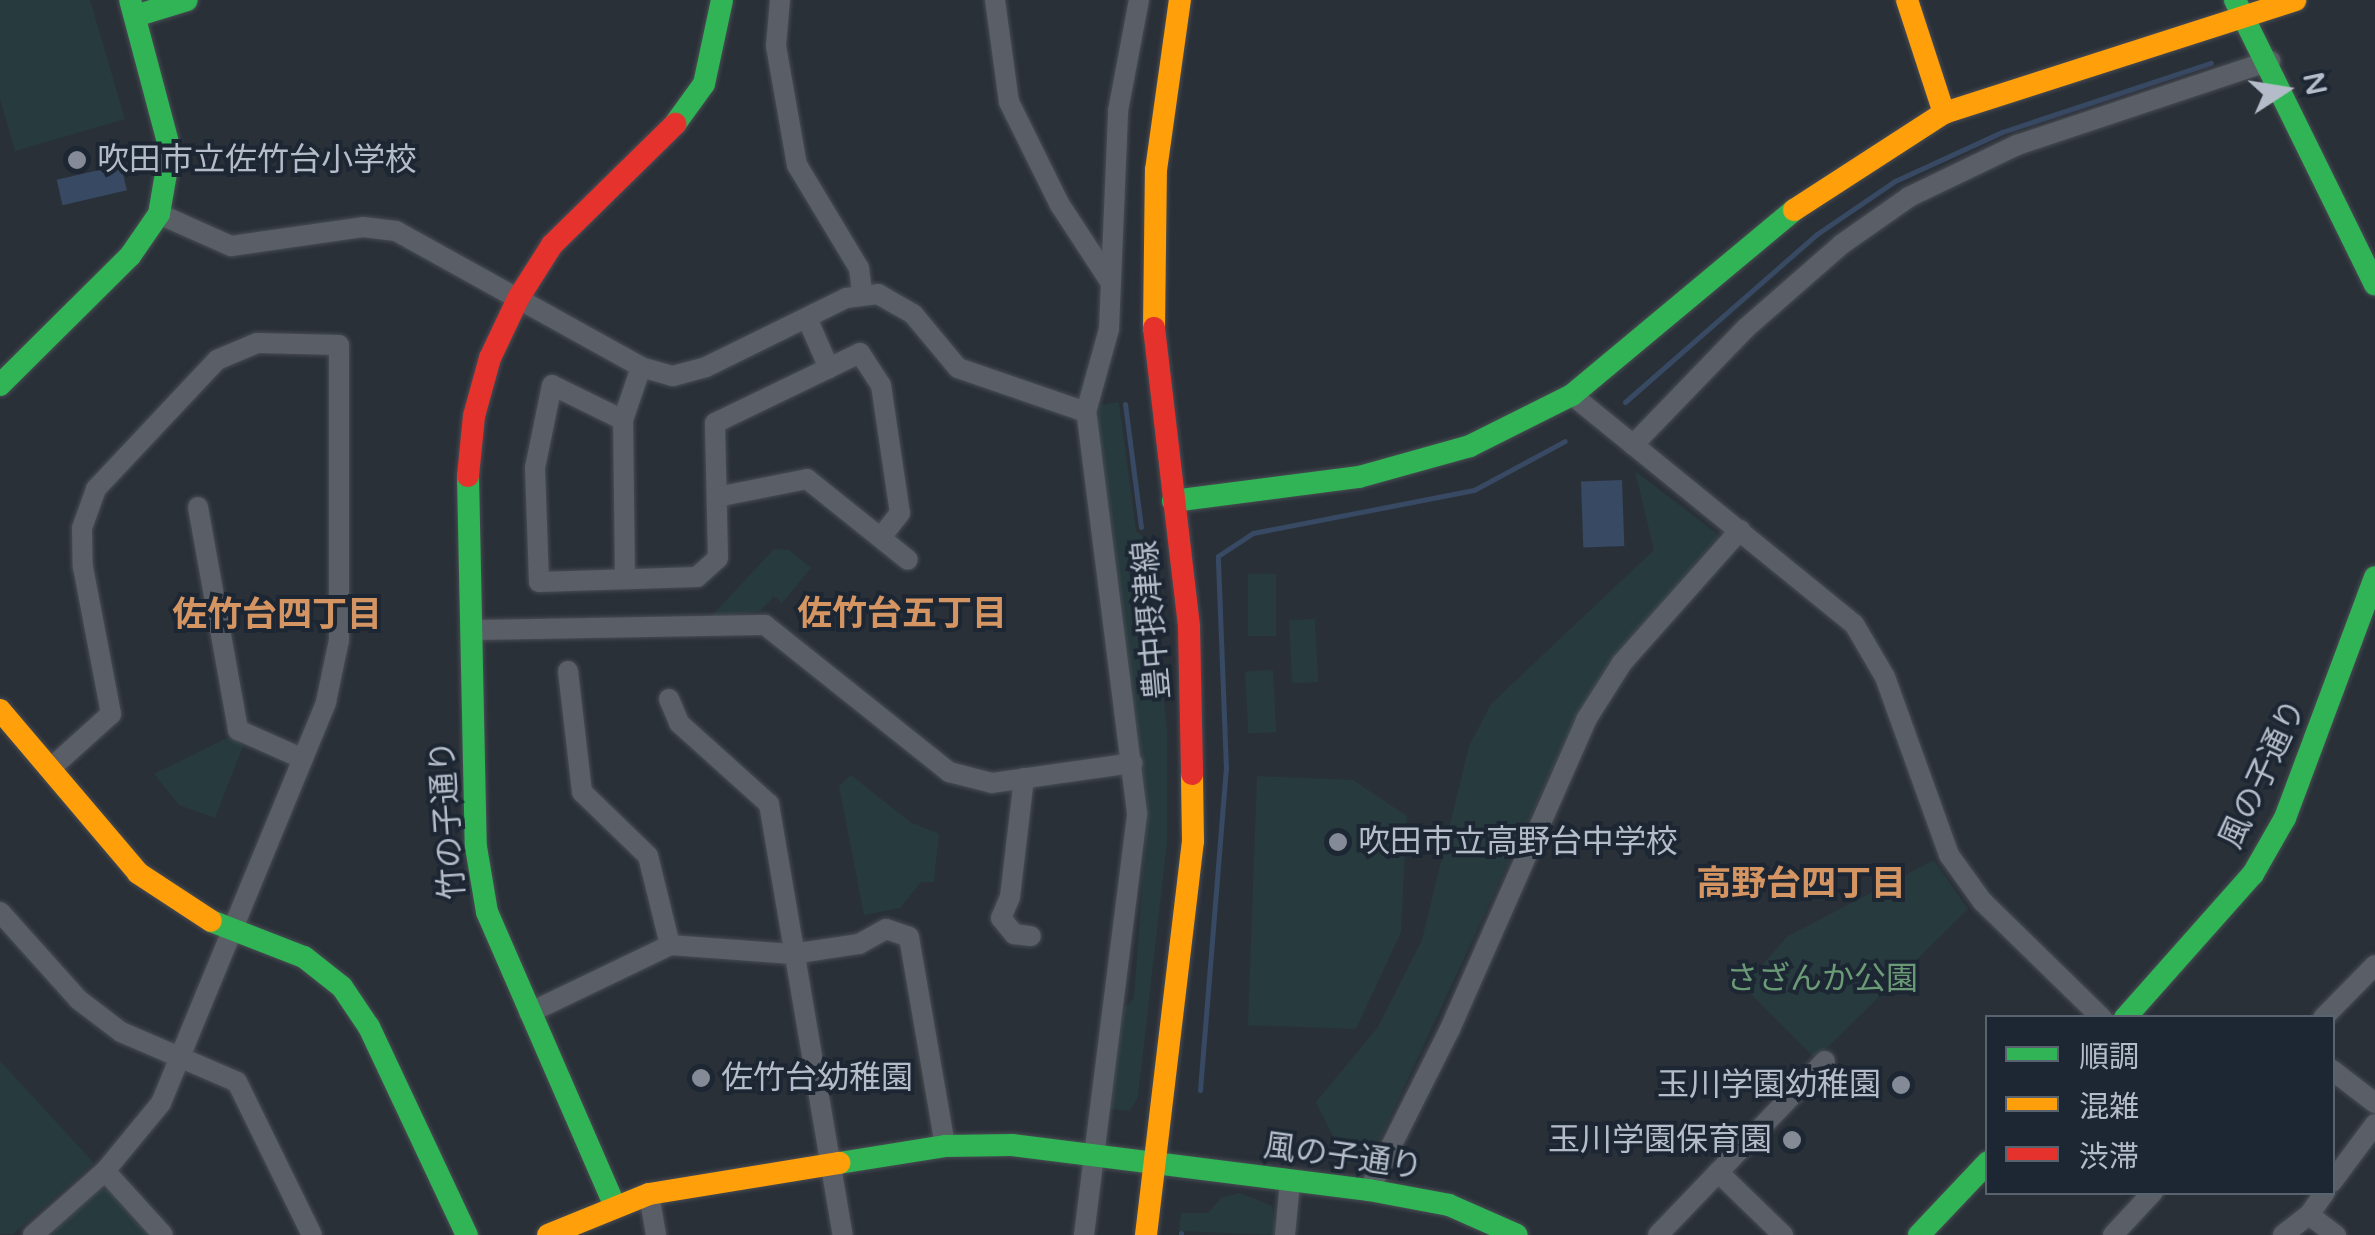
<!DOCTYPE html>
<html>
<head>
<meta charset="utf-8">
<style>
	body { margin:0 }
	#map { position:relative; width:2375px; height:1235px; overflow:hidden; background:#2a3038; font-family:"Varela Round","Noto Sans JP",sans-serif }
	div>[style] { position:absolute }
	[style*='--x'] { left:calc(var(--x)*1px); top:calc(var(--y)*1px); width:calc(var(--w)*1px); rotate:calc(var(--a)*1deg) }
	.green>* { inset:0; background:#273a3e; transform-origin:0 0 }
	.water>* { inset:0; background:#384963; transform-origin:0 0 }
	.stream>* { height:5px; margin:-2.5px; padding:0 2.5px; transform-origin:2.5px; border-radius:2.5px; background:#384963 }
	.roads { filter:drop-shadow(0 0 2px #484c53) drop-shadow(0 0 2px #484c53) }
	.street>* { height:20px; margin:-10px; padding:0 10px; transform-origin:10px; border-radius:10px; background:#5a5e66 }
	.fast>* { height:22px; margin:-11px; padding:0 11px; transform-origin:11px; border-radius:11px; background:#30b455 }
	.slow>* { height:22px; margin:-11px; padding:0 11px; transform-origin:11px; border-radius:11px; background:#ff9f0a }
	.jam>* { height:22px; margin:-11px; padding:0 11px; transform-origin:11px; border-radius:11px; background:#e5322d }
	.dots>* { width:28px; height:28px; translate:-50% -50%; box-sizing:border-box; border:5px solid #1d2633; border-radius:50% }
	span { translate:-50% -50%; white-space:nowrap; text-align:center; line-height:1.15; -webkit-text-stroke:8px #1d2633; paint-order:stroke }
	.poi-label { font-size:32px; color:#b4bcc9 }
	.left { translate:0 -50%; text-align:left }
	.right { translate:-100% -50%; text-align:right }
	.street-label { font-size:32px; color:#b4bcc9 }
	.park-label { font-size:32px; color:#6b9a76 }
	.neighbourhood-label { font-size:35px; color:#d59563; font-weight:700 }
	.legend { position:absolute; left:1985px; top:1015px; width:350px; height:180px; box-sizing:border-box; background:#1d2633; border:2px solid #59626f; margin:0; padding:12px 18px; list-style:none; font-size:30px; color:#b4bcc9 }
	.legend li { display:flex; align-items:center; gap:20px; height:50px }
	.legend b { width:50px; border:2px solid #59626f }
	.north { position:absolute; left:2235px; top:40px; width:100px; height:100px; -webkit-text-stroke:8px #1d2633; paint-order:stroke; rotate:78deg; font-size:28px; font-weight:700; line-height:40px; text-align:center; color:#b4bcc9 }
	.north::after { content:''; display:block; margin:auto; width:35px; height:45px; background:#b4bcc9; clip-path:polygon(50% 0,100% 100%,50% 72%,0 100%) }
</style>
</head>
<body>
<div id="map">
	<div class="green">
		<i style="clip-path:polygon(0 0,90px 0,125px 119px,15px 151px,0 99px)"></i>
		<i style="clip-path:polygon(1119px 402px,1136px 531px,1149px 543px,1167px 732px,1167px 843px,1138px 1096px,1130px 1111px,1110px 1109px,1122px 1011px,1134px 998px,1147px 816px,1098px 425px,1100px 405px)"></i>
		<i style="clip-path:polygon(1635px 471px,1719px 535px,1613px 661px,1576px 718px,1374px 1152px,1347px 1164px,1316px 1102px,1378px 1027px,1422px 940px,1469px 746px,1491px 704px,1654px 550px)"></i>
		<i style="clip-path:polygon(774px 549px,789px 550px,811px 568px,782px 603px,774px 596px,760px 611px,736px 614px,735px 621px,706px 622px)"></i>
		<i style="left:1248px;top:574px;width:28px;height:62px"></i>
		<i style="left:1315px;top:619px;width:63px;height:26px;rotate:87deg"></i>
		<i style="left:1273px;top:670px;width:62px;height:28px;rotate:87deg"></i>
		<i style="clip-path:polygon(229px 737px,244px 743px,215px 818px,179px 805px,154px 774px)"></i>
		<i style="clip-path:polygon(851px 775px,910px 822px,939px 834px,934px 882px,921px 882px,900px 908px,864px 915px,839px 786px)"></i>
		<i style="clip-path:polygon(1257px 776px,1353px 780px,1407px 816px,1401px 932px,1356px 1029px,1248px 1025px)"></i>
		<i style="clip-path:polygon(1934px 860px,1968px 909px,1816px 1059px,1743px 986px,1788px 936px)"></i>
		<i style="clip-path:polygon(0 1061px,94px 1163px,13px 1234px,0 1234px)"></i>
		<i style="clip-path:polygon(96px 1190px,111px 1190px,153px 1235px,46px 1235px)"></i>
		<i style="clip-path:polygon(1240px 1193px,1272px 1206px,1277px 1235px,1179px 1231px,1181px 1213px,1208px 1213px,1221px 1198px)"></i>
	</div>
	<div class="water">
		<i style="left:121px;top:165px;width:26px;height:66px;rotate:77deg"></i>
		<i style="left:1622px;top:480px;width:66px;height:41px;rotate:88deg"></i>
	</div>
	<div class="stream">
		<i style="--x:1625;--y:402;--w:255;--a:-41.2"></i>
		<i style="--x:1817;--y:234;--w:94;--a:-34.2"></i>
		<i style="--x:1895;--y:181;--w:118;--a:-24.6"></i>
		<i style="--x:2002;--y:132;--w:220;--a:-18.3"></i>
		<i style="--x:1125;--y:404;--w:124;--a:82.6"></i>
		<i style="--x:1200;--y:1090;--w:322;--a:-85.4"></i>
		<i style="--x:1226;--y:769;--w:213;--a:-92.2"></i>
		<i style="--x:1218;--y:556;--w:42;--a:-33.3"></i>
		<i style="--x:1253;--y:533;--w:225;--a:-11"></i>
		<i style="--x:1474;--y:490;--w:103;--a:-28.3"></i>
		<i style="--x:1181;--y:1235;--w:2;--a:-90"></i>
	</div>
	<div class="roads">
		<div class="street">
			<i style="--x:780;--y:0;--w:46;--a:95"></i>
			<i style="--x:776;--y:46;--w:121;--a:80"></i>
			<i style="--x:797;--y:165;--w:120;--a:59"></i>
			<i style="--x:859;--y:268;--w:26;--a:83"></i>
			<i style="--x:995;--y:0;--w:103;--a:82.2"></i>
			<i style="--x:1009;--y:102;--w:115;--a:63.7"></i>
			<i style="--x:1060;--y:205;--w:93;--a:56.8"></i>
			<i style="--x:159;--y:214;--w:79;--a:24"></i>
			<i style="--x:231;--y:246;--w:133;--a:-8.2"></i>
			<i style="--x:363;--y:227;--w:33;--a:7"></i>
			<i style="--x:396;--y:231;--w:280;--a:29"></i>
			<i style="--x:641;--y:367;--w:33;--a:16"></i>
			<i style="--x:673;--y:376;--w:34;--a:-15"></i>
			<i style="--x:706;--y:367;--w:156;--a:-26.2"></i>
			<i style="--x:846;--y:298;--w:32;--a:-7"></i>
			<i style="--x:878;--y:294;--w:40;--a:29.7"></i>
			<i style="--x:913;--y:314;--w:70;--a:50.2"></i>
			<i style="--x:958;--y:368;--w:135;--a:19"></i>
			<i style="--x:807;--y:318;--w:55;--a:66.3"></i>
			<i style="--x:1572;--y:395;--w:363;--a:39.1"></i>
			<i style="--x:1854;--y:624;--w:61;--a:59.7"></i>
			<i style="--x:1885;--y:677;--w:189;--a:70.2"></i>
			<i style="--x:1949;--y:855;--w:57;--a:54.3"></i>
			<i style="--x:1982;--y:901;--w:168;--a:44.3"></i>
			<i style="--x:623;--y:420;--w:79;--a:-153.8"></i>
			<i style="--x:552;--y:385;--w:85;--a:101.6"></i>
			<i style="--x:535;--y:468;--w:114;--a:88"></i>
			<i style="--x:539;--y:582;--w:158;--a:-1.8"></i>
			<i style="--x:697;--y:577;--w:28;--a:-42"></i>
			<i style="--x:718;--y:558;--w:135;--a:-91.3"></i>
			<i style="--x:715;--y:423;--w:161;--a:-25.8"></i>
			<i style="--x:860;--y:353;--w:38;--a:57"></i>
			<i style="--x:881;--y:385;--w:129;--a:81.6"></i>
			<i style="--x:900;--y:513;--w:31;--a:128"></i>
			<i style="--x:1633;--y:445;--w:163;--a:-46"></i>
			<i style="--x:1746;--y:328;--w:128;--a:-41.2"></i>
			<i style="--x:1842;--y:244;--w:82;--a:-35"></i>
			<i style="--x:1909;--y:197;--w:120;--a:-25.7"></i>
			<i style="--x:2017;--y:145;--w:267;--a:-18.4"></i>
			<i style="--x:717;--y:497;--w:92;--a:-11.3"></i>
			<i style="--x:807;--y:479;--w:129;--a:38.7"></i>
			<i style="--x:198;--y:507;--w:227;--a:79.8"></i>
			<i style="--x:238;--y:730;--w:71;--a:24"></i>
			<i style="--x:625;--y:579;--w:159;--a:-90.7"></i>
			<i style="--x:623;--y:420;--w:56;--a:-71.2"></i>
			<i style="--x:472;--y:630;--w:293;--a:-1"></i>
			<i style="--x:765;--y:625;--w:236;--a:38.6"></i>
			<i style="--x:949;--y:772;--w:44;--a:14.3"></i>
			<i style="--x:992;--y:783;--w:142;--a:-8.1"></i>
			<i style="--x:568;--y:671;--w:122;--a:83.4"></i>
			<i style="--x:582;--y:792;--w:92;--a:44.1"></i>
			<i style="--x:648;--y:856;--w:92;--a:76.1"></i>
			<i style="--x:669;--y:699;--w:26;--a:67"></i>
			<i style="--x:679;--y:723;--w:121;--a:42"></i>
			<i style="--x:769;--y:804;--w:437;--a:80.3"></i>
			<i style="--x:1024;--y:778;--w:120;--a:96.7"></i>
			<i style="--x:1010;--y:897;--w:23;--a:113"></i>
			<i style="--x:1001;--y:918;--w:21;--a:51"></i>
			<i style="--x:1014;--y:934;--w:17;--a:7"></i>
			<i style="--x:0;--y:912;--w:118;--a:48.1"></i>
			<i style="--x:79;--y:1000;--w:53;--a:37.3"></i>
			<i style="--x:121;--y:1032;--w:126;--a:23.3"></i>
			<i style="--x:237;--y:1082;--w:170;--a:63.9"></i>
			<i style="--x:529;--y:1013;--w:157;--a:-25.7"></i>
			<i style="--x:670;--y:945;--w:122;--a:4.2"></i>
			<i style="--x:792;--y:954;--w:68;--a:-8.5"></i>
			<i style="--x:859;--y:944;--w:31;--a:-29"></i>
			<i style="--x:886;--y:929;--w:24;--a:19"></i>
			<i style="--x:909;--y:937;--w:212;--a:80.2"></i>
			<i style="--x:2323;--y:1018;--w:74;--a:-45.5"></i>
			<i style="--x:2332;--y:1070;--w:54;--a:37.5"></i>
			<i style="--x:105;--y:1171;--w:86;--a:47.8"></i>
			<i style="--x:1718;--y:1172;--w:91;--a:44.1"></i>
			<i style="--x:2332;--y:1182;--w:72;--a:-53.4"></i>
			<i style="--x:1369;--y:1190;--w:180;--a:-63.3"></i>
			<i style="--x:1450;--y:1029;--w:338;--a:-66.2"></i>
			<i style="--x:1586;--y:720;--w:67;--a:-57.7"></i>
			<i style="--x:1622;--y:663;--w:178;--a:-48.4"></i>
			<i style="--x:649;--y:1194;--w:42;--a:80.3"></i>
			<i style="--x:2309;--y:1215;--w:28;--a:-55"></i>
			<i style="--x:33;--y:1235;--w:96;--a:-41.6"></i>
			<i style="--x:105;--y:1171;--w:88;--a:-50.5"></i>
			<i style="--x:161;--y:1103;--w:434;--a:-67.6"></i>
			<i style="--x:326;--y:702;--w:63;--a:-78.2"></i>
			<i style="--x:339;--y:640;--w:295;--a:-90"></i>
			<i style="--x:339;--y:345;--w:82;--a:-178.6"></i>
			<i style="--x:257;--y:343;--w:43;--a:157"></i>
			<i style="--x:217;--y:360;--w:177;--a:133.2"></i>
			<i style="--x:96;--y:489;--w:41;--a:109.7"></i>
			<i style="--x:82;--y:528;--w:39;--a:89"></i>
			<i style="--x:83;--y:567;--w:150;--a:79.2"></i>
			<i style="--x:111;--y:714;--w:81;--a:138"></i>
			<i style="--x:1084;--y:1235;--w:425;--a:-82.8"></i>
			<i style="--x:1137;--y:813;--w:404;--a:-97.2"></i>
			<i style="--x:1086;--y:412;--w:86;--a:-74.5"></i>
			<i style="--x:1109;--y:329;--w:218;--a:-87.6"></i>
			<i style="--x:1118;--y:111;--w:113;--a:-79.3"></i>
			<i style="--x:1285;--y:1235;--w:53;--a:-84.6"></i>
			<i style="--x:1658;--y:1235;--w:241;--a:-46.2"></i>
			<i style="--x:2113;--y:1235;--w:59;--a:-47.1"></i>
			<i style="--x:2283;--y:1235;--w:33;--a:-38"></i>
			<i style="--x:2309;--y:1215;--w:34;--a:37"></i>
		</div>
		<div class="fast">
			<i style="--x:2235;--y:0;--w:317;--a:63.8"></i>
			<i style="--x:135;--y:16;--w:54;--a:-17.1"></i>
			<i style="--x:675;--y:124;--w:49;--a:-54.1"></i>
			<i style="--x:704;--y:84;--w:86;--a:-77.9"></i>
			<i style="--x:0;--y:385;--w:183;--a:-44.8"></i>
			<i style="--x:130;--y:256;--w:51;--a:-55.4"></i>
			<i style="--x:159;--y:214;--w:65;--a:-80.2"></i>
			<i style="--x:170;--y:150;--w:155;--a:-104.9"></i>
			<i style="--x:468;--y:476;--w:371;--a:88.8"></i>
			<i style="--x:476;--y:847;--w:66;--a:80.4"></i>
			<i style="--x:487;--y:912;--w:318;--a:66.5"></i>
			<i style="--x:1173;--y:501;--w:188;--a:-7.4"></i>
			<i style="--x:1359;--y:477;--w:115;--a:-15.6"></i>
			<i style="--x:1470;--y:446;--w:114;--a:-26.6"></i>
			<i style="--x:1572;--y:395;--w:289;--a:-39.8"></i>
			<i style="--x:211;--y:921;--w:100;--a:21.2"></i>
			<i style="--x:304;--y:957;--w:48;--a:38.3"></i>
			<i style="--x:342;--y:987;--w:48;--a:56"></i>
			<i style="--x:369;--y:1027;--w:230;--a:64.8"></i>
			<i style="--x:2125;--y:1018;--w:193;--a:-48.4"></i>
			<i style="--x:2253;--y:874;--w:64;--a:-60.3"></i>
			<i style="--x:2285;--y:818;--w:257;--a:-69.5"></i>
			<i style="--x:839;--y:1163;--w:107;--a:-9.1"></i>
			<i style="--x:945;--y:1146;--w:67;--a:-0.9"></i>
			<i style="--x:1012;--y:1145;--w:360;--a:7.2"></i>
			<i style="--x:1369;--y:1190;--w:81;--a:10.6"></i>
			<i style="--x:1449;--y:1205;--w:74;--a:23.8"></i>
			<i style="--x:1919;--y:1235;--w:100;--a:-46.6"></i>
		</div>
		<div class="slow">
			<i style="--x:1907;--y:0;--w:119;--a:71.9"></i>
			<i style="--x:1794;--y:210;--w:179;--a:-32.9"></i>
			<i style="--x:1944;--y:113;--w:369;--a:-17.8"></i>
			<i style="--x:1154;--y:328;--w:158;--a:-89.3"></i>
			<i style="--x:1156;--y:170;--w:172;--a:-82"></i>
			<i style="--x:0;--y:710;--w:214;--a:49.7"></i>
			<i style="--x:138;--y:873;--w:87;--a:33.3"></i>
			<i style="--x:548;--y:1235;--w:109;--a:-22.1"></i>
			<i style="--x:649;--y:1194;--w:193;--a:-9.3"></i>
			<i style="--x:1146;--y:1235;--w:397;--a:-83.2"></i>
			<i style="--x:1193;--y:841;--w:67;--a:-90.9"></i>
		</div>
		<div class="jam">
			<i style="--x:1154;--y:328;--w:301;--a:83.3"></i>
			<i style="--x:1189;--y:627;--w:147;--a:88.8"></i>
			<i style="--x:468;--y:476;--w:60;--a:-84.3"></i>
			<i style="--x:474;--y:416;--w:60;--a:-74.6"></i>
			<i style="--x:490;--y:358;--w:68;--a:-64.6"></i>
			<i style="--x:519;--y:297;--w:62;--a:-57.6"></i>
			<i style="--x:552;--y:245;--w:173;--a:-44.5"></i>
		</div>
	</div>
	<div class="dots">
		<i style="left:77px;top:160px;background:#848b96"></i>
		<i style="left:1338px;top:842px;background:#848b96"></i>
		<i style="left:701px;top:1078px;background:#848b96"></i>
		<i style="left:1901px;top:1085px;background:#848b96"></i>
		<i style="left:1792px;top:1140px;background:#848b96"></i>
	</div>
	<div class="poi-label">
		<span class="left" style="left:97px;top:160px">吹田市立佐竹台小学校</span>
		<span class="left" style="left:1358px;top:842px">吹田市立高野台中学校</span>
		<span class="left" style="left:721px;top:1078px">佐竹台幼稚園</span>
		<span class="right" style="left:1881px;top:1085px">玉川学園幼稚園</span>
		<span class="right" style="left:1772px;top:1140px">玉川学園保育園</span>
	</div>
	<div class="street-label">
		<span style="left:1152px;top:620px;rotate:-95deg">豊中摂津線</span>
		<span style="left:2263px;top:774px;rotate:-65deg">風の子通り</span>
		<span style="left:448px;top:820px;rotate:-94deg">竹の子通り</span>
		<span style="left:1343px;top:1157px;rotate:8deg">風の子通り</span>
	</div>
	<div class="park-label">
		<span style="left:1822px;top:979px">さざんか公園</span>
	</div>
	<div class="neighbourhood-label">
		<span style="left:902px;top:614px">佐竹台五丁目</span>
		<span style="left:277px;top:615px">佐竹台四丁目</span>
		<span style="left:1801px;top:884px">高野台四丁目</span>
	</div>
	<ul class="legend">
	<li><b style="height:12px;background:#30b455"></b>順調</li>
	<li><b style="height:12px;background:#ff9f0a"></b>混雑</li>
	<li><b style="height:12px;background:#e5322d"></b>渋滞</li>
	</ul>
	<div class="north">N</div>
</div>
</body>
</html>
